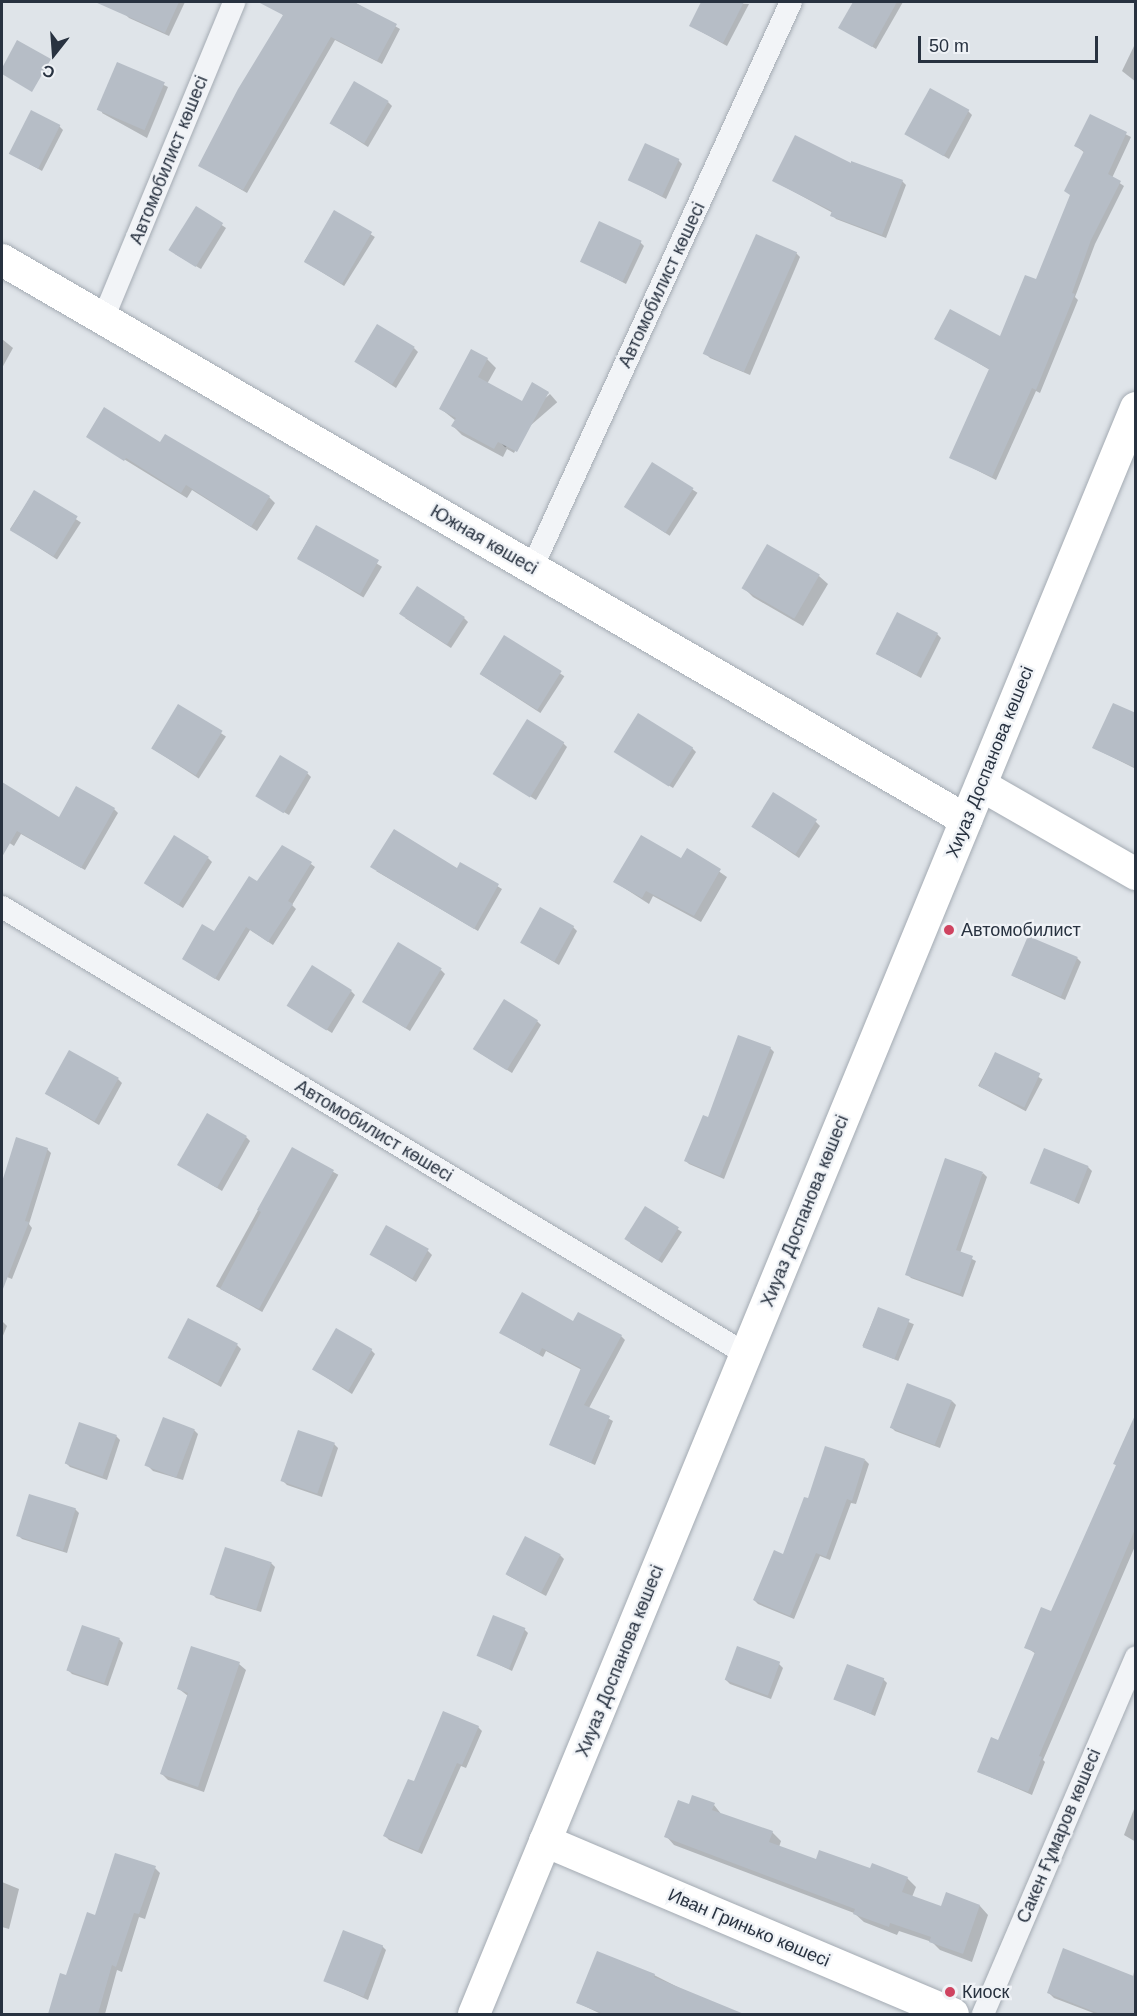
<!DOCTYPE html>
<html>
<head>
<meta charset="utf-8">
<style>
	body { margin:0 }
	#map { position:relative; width:1137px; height:2016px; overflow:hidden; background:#dfe4e9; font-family:Helvetica,sans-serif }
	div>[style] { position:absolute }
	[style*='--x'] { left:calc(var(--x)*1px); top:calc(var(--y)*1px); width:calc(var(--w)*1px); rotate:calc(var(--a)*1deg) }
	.shadow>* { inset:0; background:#0003; transform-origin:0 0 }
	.building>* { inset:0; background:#b6bdc6; transform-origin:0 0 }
	.roads { filter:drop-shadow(0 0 2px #a4abb3) drop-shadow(0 0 2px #a4abb3) }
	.street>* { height:22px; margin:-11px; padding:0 11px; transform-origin:11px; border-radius:11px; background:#f2f4f7 }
	.secondary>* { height:32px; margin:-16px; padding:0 16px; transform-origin:16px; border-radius:16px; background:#fff }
	.dots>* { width:16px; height:16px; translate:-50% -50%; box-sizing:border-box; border:3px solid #eff2f6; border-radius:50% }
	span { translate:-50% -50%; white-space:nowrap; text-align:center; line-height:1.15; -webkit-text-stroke:4.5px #eff2f6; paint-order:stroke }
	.street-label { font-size:18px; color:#283240 }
	.poi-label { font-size:18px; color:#283240 }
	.left { translate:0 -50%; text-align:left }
	.frame { position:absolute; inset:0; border:3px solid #283240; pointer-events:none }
	.north { position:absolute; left:24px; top:24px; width:60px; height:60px; -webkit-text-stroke:4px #eff2f6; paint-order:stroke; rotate:197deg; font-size:16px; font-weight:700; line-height:24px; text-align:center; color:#283240 }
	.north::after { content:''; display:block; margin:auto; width:21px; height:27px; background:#283240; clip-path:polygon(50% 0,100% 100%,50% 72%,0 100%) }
	.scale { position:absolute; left:918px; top:36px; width:180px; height:27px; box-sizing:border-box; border:3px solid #283240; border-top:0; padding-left:8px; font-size:18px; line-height:21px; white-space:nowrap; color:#283240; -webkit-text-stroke:4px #eff2f6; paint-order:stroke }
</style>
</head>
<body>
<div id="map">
	<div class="shadow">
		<i style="clip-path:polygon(131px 2px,185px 2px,169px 36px,129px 18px,125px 14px)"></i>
		<i style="clip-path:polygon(286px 2px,354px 2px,400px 29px,382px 64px,335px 40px,247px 193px,200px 166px,284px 16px,280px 12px)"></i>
		<i style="clip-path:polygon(703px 2px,749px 4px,727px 46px,691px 26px)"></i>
		<i style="clip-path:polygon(854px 2px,903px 2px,876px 49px,840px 27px)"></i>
		<i style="clip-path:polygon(1136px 42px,1136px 82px,1122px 71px)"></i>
		<i style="clip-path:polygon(118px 63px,168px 87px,147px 138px,102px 113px)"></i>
		<i style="clip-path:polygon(388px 102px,392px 106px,368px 147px,332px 124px)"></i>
		<i style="clip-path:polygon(968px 111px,972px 115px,949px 159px,907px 134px)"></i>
		<i style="clip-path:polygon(1090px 116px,1131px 137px,1112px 178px,1124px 186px,1095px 244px,1075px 297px,1078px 300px,1040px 393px,1036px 391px,996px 480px,951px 457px,990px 370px,936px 338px,1001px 338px,1037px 281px,1072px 196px,1066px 191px,1085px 153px,1076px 146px)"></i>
		<i style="clip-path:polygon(59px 126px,63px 130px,42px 171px,10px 153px)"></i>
		<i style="clip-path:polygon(678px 160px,682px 164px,666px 199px,630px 180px)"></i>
		<i style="clip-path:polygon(851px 165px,902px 181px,906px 185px,886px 238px,836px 219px,832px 215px,833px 213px,774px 181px)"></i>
		<i style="clip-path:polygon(197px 208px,226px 228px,201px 269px,175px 254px)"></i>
		<i style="left:335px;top:212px;width:47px;height:58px;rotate:32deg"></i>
		<i style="clip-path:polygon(640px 242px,644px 246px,626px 284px,582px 261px)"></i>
		<i style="clip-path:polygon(796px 253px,800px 257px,750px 375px,710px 358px,706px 354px)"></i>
		<i style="clip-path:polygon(2px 339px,13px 348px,2px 368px)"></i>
		<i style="clip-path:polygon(414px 348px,418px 352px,396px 388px,355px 361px)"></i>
		<i style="clip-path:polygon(487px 359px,496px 368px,487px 384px,523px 403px,548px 393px,549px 394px,546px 394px,514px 453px,507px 449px,503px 457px,462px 435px,453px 426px,456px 421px,441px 409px)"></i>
		<i style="left:550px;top:394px;width:11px;height:69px;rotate:49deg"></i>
		<i style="clip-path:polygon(88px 437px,160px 444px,269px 497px,275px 503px,257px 531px,192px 490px,187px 498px)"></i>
		<i style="left:653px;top:464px;width:53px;height:51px;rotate:33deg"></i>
		<i style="left:34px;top:492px;width:56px;height:44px;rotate:33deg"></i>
		<i style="left:316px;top:527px;width:77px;height:36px;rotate:31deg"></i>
		<i style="clip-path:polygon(819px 576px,828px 584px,803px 626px,753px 597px,744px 588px)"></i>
		<i style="clip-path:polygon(405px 618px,464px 618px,468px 622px,451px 648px)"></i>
		<i style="clip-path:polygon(937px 634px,941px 638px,921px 678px,877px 654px)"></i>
		<i style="left:504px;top:637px;width:72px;height:44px;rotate:33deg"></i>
		<i style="left:179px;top:706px;width:56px;height:50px;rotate:33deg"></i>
		<i style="clip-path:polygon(1136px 715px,1136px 769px,1094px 748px)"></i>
		<i style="clip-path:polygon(563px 743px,567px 747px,536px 800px,496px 775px)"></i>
		<i style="clip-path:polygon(692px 748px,696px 752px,673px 788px,620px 755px)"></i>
		<i style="clip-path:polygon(307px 773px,311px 777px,289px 815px,258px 797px)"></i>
		<i style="clip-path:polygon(2px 784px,59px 819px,114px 809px,118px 813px,85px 870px,21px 834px,14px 846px,2px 838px)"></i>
		<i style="clip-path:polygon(816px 822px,820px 826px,799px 858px,753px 827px)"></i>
		<i style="clip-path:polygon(688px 850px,727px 877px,701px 922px,653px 896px,649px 904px,615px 882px,682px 860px)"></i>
		<i style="clip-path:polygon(208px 858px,212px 862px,183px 908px,149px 886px)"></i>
		<i style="clip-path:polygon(311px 864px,315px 867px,292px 905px,296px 909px,273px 945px,250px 930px,219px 981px,183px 959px,214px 933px,257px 883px)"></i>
		<i style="clip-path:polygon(461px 864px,502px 889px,478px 931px,376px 871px,457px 870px)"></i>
		<i style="clip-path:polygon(573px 927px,577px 931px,559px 965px,522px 943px)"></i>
		<i style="clip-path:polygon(1077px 958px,1081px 962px,1065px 1000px,1013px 976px)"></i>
		<i style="clip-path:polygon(441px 970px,445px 974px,410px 1031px,364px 1002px)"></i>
		<i style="clip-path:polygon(351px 991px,355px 995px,332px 1033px,294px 1009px)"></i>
		<i style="clip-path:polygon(537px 1021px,541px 1025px,512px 1073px,478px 1052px)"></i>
		<i style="clip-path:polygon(770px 1048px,774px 1052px,724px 1179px,689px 1164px,685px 1160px,709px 1119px)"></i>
		<i style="left:995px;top:1054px;width:54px;height:36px;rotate:28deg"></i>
		<i style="clip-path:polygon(118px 1079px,122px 1083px,99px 1125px,47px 1094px)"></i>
		<i style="clip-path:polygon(246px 1137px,250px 1141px,222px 1191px,179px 1165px)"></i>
		<i style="clip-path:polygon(17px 1139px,47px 1149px,51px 1153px,29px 1224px,32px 1228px,12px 1279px,2px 1275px,2px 1187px)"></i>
		<i style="left:292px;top:1149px;width:53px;height:157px;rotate:29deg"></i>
		<i style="clip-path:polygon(1088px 1167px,1092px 1171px,1079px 1204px,1032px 1182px)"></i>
		<i style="clip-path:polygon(983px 1173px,987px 1177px,960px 1253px,976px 1261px,963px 1297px,911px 1278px,907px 1274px)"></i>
		<i style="clip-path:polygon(646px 1208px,682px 1232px,662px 1263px,630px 1243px)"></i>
		<i style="clip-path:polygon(428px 1251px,432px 1255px,416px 1282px,371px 1254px)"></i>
		<i style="left:878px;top:1309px;width:39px;height:40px;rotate:23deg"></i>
		<i style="clip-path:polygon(2px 1321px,7px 1326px,2px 1338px)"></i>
		<i style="clip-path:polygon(574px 1323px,621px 1336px,625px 1340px,589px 1408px,613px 1421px,595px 1465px,551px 1445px,582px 1370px,546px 1351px,543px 1357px,501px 1333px)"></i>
		<i style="clip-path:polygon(237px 1345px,241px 1349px,221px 1387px,169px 1358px)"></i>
		<i style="clip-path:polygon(371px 1350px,375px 1354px,352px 1394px,313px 1369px)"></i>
		<i style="clip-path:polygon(952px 1401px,956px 1405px,940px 1448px,895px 1431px,891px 1427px)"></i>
		<i style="clip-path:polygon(194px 1430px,198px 1434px,183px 1480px,153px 1471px,149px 1467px)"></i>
		<i style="clip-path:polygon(1136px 1432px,1136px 1544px,1043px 1760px,1045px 1762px,1032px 1795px,979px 1772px,999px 1742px,1036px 1654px,1026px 1647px,1052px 1613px,1117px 1466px,1115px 1464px)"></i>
		<i style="clip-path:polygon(116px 1436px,120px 1440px,107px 1480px,70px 1467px,66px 1463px)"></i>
		<i style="clip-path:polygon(334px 1444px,338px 1448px,322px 1497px,287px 1485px,283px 1481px)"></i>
		<i style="clip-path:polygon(865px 1460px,869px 1464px,856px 1504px,851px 1503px,830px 1560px,820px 1556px,794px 1619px,758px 1604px,754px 1600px,783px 1556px,809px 1500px)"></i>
		<i style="clip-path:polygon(75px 1509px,79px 1513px,67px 1553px,22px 1539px,18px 1535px)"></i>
		<i style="clip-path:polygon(560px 1555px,564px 1559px,546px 1596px,507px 1575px)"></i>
		<i style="clip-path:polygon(271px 1563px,275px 1567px,261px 1612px,216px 1598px,212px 1594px)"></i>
		<i style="clip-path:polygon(524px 1629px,528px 1633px,512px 1671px,479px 1655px)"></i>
		<i style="clip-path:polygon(119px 1639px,123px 1643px,108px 1686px,72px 1674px,68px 1670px)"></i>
		<i style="clip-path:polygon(239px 1664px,246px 1670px,204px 1792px,168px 1780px,161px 1773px,188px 1696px,179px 1689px)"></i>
		<i style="clip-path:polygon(779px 1664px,783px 1668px,771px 1699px,730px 1684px,726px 1680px)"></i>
		<i style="clip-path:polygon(883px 1679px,887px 1683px,875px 1716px,836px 1699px)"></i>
		<i style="clip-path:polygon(478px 1727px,482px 1731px,466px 1768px,461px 1766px,422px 1854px,389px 1840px,385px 1836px,415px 1783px)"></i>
		<i style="clip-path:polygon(1136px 1804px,1136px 1842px,1124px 1835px)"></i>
		<i style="clip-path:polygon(714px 1805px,722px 1815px,772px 1832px,781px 1841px,779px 1847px,817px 1861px,907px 1878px,916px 1887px,912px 1897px,942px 1908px,980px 1906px,988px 1915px,972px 1962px,940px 1950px,932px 1942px,899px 1931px,897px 1935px,864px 1922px,854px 1913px,674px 1845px,666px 1836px,690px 1806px)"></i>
		<i style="clip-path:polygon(155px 1868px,160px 1873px,145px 1919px,139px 1917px,122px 1972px,117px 1970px,105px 2014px,50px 2014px,61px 1975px,67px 1977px,95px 1916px)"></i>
		<i style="clip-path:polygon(2px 1882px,19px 1889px,9px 1929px,2px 1927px)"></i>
		<i style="clip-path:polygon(382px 1946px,386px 1950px,368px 2000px,326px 1981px)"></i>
		<i style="clip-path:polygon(1134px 1972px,1136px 2014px,1096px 2014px,1054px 1998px,1048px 1992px,1133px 1977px)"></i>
		<i style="clip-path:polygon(654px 1975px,711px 2004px,742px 2014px,601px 2014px,578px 2003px)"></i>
	</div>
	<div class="building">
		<i style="clip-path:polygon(95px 2px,179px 2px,165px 33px)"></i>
		<i style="clip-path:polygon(258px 2px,354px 2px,397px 24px,377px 61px,331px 37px,243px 190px,198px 166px,238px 89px,283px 15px)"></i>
		<i style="clip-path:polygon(701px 2px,744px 2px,723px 43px,689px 26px)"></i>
		<i style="clip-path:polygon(853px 2px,897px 2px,872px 47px,838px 28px)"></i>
		<i style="clip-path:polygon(17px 40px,51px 59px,32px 92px,2px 74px,2px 68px)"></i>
		<i style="left:117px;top:62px;width:52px;height:52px;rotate:23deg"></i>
		<i style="left:354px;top:81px;width:40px;height:49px;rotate:30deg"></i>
		<i style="left:930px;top:88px;width:45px;height:53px;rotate:29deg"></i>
		<i style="left:31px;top:110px;width:33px;height:49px;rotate:27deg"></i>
		<i style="clip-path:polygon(1090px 114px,1127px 132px,1108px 174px,1121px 181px,1091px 240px,1072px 293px,1075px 294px,1036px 390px,1032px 388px,992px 477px,949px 458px,989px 369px,934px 339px,950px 309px,1000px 336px,1025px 275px,1036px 279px,1070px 195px,1064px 191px,1084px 151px,1074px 146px)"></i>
		<i style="clip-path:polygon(795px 135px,851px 163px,851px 161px,903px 180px,882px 235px,830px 216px,832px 211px,772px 181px)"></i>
		<i style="left:645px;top:143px;width:38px;height:41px;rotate:25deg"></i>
		<i style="left:196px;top:206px;width:32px;height:52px;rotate:32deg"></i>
		<i style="left:334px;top:210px;width:44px;height:60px;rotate:30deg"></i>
		<i style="left:599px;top:221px;width:47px;height:45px;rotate:25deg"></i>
		<i style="left:756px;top:234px;width:45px;height:131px;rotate:24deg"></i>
		<i style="left:377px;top:324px;width:44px;height:44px;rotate:31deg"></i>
		<i style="clip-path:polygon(471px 349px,488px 358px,478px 377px,522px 401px,532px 382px,549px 392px,517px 452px,498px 442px,494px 449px,451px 426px,456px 418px,439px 409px)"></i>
		<i style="clip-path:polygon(104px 407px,160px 442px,165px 434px,270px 496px,251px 527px,186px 485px,181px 493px,126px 458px,124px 461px,86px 437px)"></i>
		<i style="left:652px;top:462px;width:49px;height:53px;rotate:32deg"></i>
		<i style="left:34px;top:490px;width:51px;height:47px;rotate:31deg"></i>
		<i style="left:316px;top:525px;width:72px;height:39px;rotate:29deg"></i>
		<i style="left:767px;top:544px;width:61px;height:51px;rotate:30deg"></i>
		<i style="left:417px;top:586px;width:57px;height:33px;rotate:33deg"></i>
		<i style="left:897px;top:612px;width:46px;height:47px;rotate:27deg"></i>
		<i style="left:504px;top:635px;width:68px;height:46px;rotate:32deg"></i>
		<i style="clip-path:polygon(1113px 703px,1136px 713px,1136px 768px,1092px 748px)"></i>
		<i style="left:178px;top:704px;width:52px;height:52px;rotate:31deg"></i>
		<i style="left:638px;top:713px;width:65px;height:46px;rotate:32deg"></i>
		<i style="left:527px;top:719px;width:44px;height:65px;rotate:32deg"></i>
		<i style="left:280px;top:755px;width:33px;height:48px;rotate:31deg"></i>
		<i style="clip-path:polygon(2px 782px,59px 817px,76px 786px,115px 808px,81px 868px,17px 831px,2px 857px)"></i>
		<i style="left:773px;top:792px;width:52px;height:41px;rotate:32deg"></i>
		<i style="clip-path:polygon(394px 829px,457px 868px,460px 862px,499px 884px,474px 929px,370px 867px)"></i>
		<i style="left:174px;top:835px;width:41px;height:57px;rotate:32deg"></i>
		<i style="clip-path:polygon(641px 835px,681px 858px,687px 848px,721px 869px,694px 916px,646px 891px,642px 898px,613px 882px)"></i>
		<i style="clip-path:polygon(282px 845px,312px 862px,288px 901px,293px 904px,268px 942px,246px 927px,215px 979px,182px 959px,202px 924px,214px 931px,249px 876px,257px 881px)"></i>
		<i style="left:540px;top:907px;width:39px;height:41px;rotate:29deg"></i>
		<i style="left:1028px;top:936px;width:54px;height:43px;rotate:23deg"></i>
		<i style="left:398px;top:942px;width:51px;height:70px;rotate:31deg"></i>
		<i style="left:312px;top:965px;width:47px;height:48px;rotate:32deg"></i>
		<i style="left:504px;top:999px;width:40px;height:59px;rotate:32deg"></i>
		<i style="clip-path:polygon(738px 1035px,771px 1047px,720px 1176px,684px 1161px,703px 1115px,708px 1117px)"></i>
		<i style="left:69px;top:1050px;width:57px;height:50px;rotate:29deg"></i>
		<i style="left:995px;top:1052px;width:50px;height:38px;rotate:25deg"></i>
		<i style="left:207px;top:1113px;width:46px;height:60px;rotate:30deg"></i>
		<i style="clip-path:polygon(16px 1137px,48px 1148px,25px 1221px,29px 1222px,3px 1289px,2px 1182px)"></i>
		<i style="clip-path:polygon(292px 1147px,334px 1170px,259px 1309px,220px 1289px,261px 1212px,257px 1210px)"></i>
		<i style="left:1044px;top:1148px;width:48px;height:38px;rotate:22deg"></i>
		<i style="clip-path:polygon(945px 1158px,983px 1172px,956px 1250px,973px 1256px,960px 1294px,905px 1275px)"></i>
		<i style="left:645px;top:1206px;width:40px;height:39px;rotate:32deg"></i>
		<i style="left:386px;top:1225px;width:49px;height:34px;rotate:29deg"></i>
		<i style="clip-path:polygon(522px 1292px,573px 1321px,578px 1312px,622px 1335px,584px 1405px,610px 1416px,591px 1463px,549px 1445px,581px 1368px,542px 1348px,539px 1354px,499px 1333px)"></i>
		<i style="left:878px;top:1307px;width:34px;height:43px;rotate:21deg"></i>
		<i style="left:188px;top:1318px;width:56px;height:45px;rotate:27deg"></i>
		<i style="left:336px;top:1328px;width:42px;height:48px;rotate:30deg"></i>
		<i style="left:907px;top:1383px;width:48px;height:48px;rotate:21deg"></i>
		<i style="clip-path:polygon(1136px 1413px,1136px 1527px,1039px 1756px,1042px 1757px,1028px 1792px,977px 1772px,991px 1737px,998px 1740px,1035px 1652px,1024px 1648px,1041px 1607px,1051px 1611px,1116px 1465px,1113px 1464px)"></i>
		<i style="left:163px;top:1417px;width:34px;height:52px;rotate:21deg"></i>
		<i style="left:79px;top:1422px;width:40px;height:44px;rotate:19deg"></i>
		<i style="left:298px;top:1430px;width:39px;height:54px;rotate:19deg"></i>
		<i style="clip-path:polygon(825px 1446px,865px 1459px,852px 1501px,847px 1499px,826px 1557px,816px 1553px,790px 1616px,753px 1600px,774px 1550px,783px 1554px,804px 1497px,808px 1498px)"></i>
		<i style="left:29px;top:1494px;width:49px;height:44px;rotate:17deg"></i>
		<i style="left:525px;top:1536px;width:40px;height:43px;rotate:27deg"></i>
		<i style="left:225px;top:1547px;width:49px;height:50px;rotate:18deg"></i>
		<i style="left:493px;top:1615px;width:35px;height:44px;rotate:22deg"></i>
		<i style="left:82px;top:1625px;width:40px;height:48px;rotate:19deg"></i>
		<i style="clip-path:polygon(191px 1646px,240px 1662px,198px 1787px,160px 1774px,188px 1693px,177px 1689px)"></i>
		<i style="left:737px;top:1646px;width:46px;height:36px;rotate:20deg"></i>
		<i style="left:847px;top:1664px;width:40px;height:38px;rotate:21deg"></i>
		<i style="clip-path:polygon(443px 1711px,479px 1726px,462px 1765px,457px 1763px,418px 1851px,383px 1836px,408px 1779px,414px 1781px)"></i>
		<i style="clip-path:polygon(692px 1795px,715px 1803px,712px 1810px,773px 1831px,769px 1842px,816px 1859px,819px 1850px,870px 1868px,872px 1863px,908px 1877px,902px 1892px,941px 1906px,946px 1892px,980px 1905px,963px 1954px,929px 1942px,931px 1937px,890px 1923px,889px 1927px,853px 1914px,855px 1909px,664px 1837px,678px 1800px,689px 1804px)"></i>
		<i style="clip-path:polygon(115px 1853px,156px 1866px,139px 1914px,134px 1913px,116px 1967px,112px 1965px,98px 2014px,48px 2014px,60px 1973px,66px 1975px,87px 1912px,95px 1915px)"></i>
		<i style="left:343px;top:1930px;width:43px;height:55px;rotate:21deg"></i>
		<i style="clip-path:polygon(1063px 1948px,1136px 1977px,1136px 2014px,1100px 2014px,1047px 1993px)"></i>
		<i style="clip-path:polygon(597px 1951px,655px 1974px,654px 1977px,744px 2014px,604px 2014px,576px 2003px)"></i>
	</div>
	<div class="roads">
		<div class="street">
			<i style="--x:103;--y:319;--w:343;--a:-67.5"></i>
			<i style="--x:532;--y:568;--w:622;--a:-65.41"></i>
			<i style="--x:2;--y:907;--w:868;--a:31"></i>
			<i style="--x:983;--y:2014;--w:388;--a:-66.8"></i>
		</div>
		<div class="secondary">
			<i style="--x:2;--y:260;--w:1115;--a:30.15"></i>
			<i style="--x:981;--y:785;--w:179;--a:29.9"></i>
			<i style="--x:545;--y:1841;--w:443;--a:23"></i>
			<i style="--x:474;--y:2014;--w:1737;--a:-67.6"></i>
		</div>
	</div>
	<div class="dots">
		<i style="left:949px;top:930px;background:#cf4360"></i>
		<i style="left:950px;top:1992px;background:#cf4360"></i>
	</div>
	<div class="street-label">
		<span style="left:169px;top:160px;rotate:-68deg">Автомобилист көшесі</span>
		<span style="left:662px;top:285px;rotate:-65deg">Автомобилист көшесі</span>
		<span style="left:484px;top:540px;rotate:30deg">Южная көшесі</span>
		<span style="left:990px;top:762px;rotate:-68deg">Хиуаз Доспанова көшесі</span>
		<span style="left:374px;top:1131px;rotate:31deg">Автомобилист көшесі</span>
		<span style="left:805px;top:1211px;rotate:-68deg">Хиуаз Доспанова көшесі</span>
		<span style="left:620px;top:1661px;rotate:-68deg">Хиуаз Доспанова көшесі</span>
		<span style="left:1059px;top:1836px;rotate:-67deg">Сакен Ғұмаров көшесі</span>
		<span style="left:749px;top:1928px;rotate:23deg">Иван Гринько көшесі</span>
	</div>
	<div class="poi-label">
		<span class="left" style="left:961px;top:930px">Автомобилист</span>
		<span class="left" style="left:962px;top:1992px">Киоск</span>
	</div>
	<div class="frame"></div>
	<div class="north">С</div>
	<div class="scale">50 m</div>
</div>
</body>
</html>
